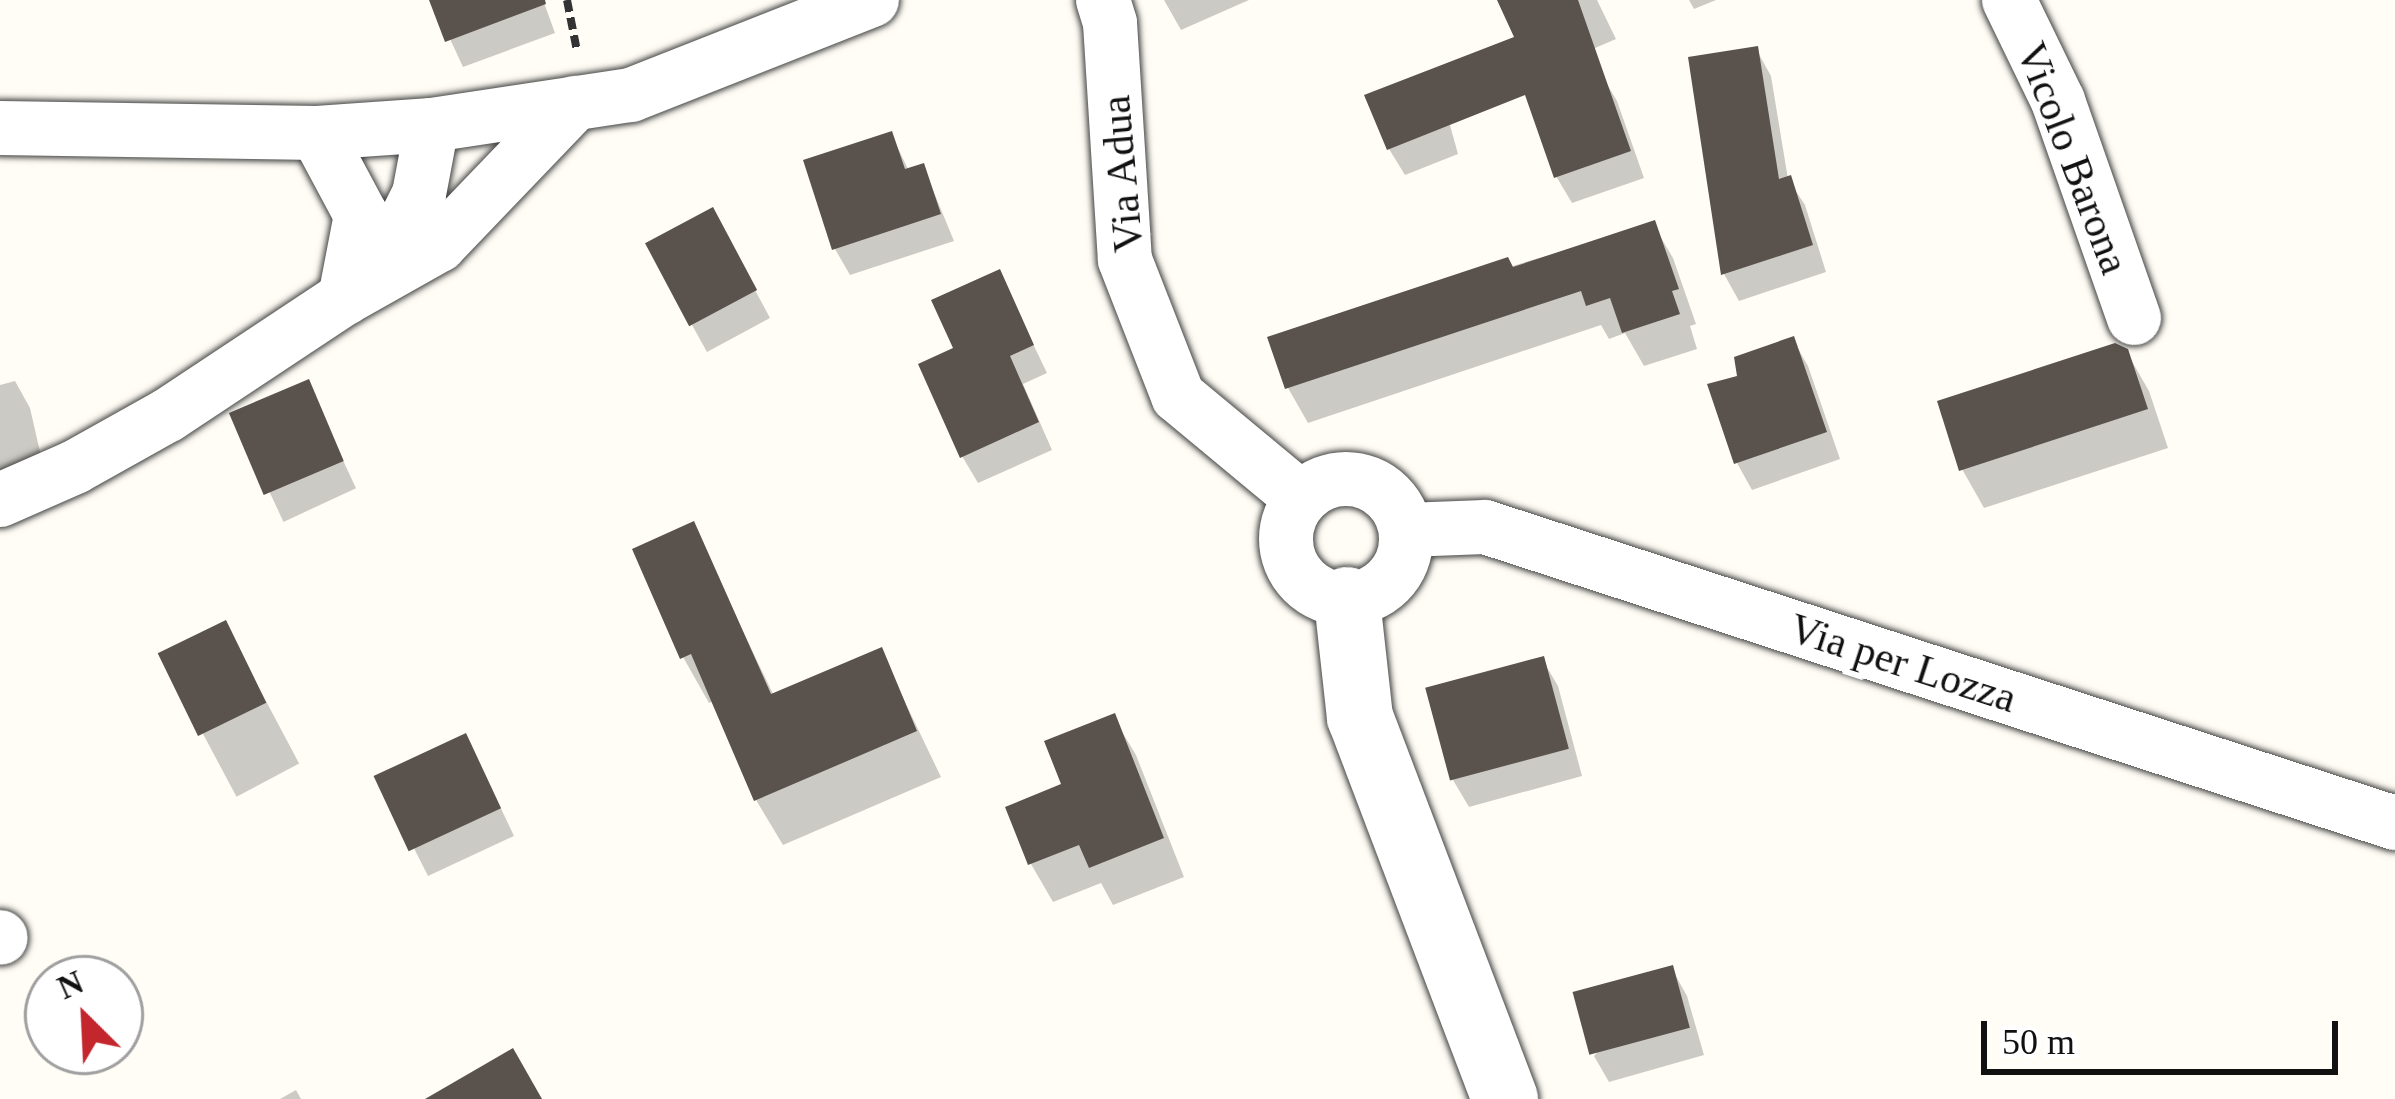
<!DOCTYPE html>
<html>
<head>
<meta charset="utf-8">
<style>
	body { margin:0 }
	#map { position:relative; width:2395px; height:1099px; overflow:hidden; background:#fffdf5; font-family:"Times New Roman",serif }
	div>[style] { position:absolute }
	[style*='--x'] { left:calc(var(--x)*1px); top:calc(var(--y)*1px); width:calc(var(--w)*1px); rotate:calc(var(--a)*1deg) }
	.shadow>* { inset:0; background:#0003; transform-origin:0 0 }
	.building>* { inset:0; background:#5a524d; transform-origin:0 0 }
	.path>* { height:8px; margin-top:-4px; transform-origin:0; background:repeating-linear-gradient(90deg,#333 0 12px,transparent 0 18px) }
	.roads { filter:drop-shadow(0 0 3px #444) drop-shadow(0 0 3px #444) }
	.minor>* { height:54px; margin:-27px; padding:0 27px; transform-origin:27px; border-radius:27px; background:#fff }
	.minor>.ring { margin:-27px; padding:0; box-sizing:content-box; background:none; border:54px solid #fff; border-radius:50% }
	.tertiary>* { height:66px; margin:-33px; padding:0 33px; transform-origin:33px; border-radius:33px; background:#fff }
	span { translate:-50% -50%; white-space:nowrap; text-align:center; line-height:1.15; -webkit-text-stroke:12px #fff; paint-order:stroke }
	.street-label { font-size:42px; color:#111 }
	.north { position:absolute; left:24px; top:955px; width:120px; height:120px; box-sizing:border-box; background:#fff; border:3px solid #a0a0a0; border-radius:50%; rotate:336deg; font-size:33px; font-weight:700; line-height:48px; text-align:center; color:#111 }
	.north::after { content:''; display:block; margin:auto; width:42px; height:54px; background:#c4262e; clip-path:polygon(50% 0,100% 100%,50% 72%,0 100%) }
	.scale { position:absolute; left:1981px; top:1021px; width:357px; height:54px; box-sizing:border-box; border:6px solid #111; border-top:0; padding-left:15px; font-size:36px; line-height:42px; white-space:nowrap; color:#111; -webkit-text-stroke:9px #fff; paint-order:stroke }
</style>
</head>
<body>
<div id="map">
	<div class="shadow">
		<i style="clip-path:polygon(432px 0,543px 0,555px 33px,463px 67px)"></i>
		<i style="clip-path:polygon(1164px 0,1249px 0,1181px 30px)"></i>
		<i style="clip-path:polygon(1501px 0,1597px 0,1616px 39px,1537px 73px)"></i>
		<i style="clip-path:polygon(1689px 0,1716px 0,1694px 9px)"></i>
		<i style="clip-path:polygon(1756px 49px,1771px 76px,1788px 179px,1805px 205px,1826px 272px,1739px 301px,1724px 274px,1691px 59px)"></i>
		<i style="clip-path:polygon(1601px 74px,1617px 101px,1644px 178px,1572px 203px,1556px 176px)"></i>
		<i style="clip-path:polygon(1443px 100px,1458px 154px,1405px 175px,1389px 149px)"></i>
		<i style="clip-path:polygon(891px 134px,909px 171px,923px 166px,954px 241px,850px 275px,835px 249px)"></i>
		<i style="clip-path:polygon(1653px 224px,1673px 258px,1696px 324px,1690px 326px,1697px 349px,1644px 366px,1625px 333px,1609px 339px,1601px 325px,1308px 423px,1288px 388px,1271px 338px)"></i>
		<i style="clip-path:polygon(727px 238px,770px 318px,707px 352px,692px 325px)"></i>
		<i style="clip-path:polygon(999px 273px,1047px 373px,1023px 384px,1052px 450px,978px 483px,962px 456px,957px 350px)"></i>
		<i style="clip-path:polygon(1793px 340px,1808px 366px,1840px 459px,1752px 490px,1737px 463px,1711px 386px,1740px 379px)"></i>
		<i style="clip-path:polygon(2126px 351px,2149px 391px,2168px 448px,1984px 508px,1962px 469px)"></i>
		<i style="clip-path:polygon(15px 381px,30px 408px,43px 465px,0 475px,0 385px)"></i>
		<i style="left:307px;top:383px;width:116px;height:80px;rotate:65deg"></i>
		<i style="clip-path:polygon(692px 525px,774px 696px,880px 650px,941px 777px,783px 845px,756px 800px,714px 701px,709px 703px,683px 657px)"></i>
		<i style="left:225px;top:624px;width:158px;height:71px;rotate:62deg"></i>
		<i style="clip-path:polygon(1542px 659px,1558px 686px,1582px 776px,1469px 807px,1453px 780px)"></i>
		<i style="clip-path:polygon(1113px 717px,1136px 755px,1184px 877px,1113px 905px,1101px 883px,1053px 902px,1031px 864px,1065px 786px)"></i>
		<i style="clip-path:polygon(480px 764px,514px 836px,428px 876px,378px 777px)"></i>
		<i style="clip-path:polygon(1672px 969px,1687px 996px,1704px 1055px,1609px 1082px,1594px 1056px)"></i>
		<i style="clip-path:polygon(296px 1090px,301px 1099px,280px 1099px)"></i>
	</div>
	<div class="building">
		<i style="clip-path:polygon(429px 0,545px 0,546px 4px,445px 42px)"></i>
		<i style="clip-path:polygon(1497px 0,1578px 0,1631px 151px,1554px 178px,1525px 95px,1387px 150px,1364px 95px,1514px 37px)"></i>
		<i style="clip-path:polygon(1758px 46px,1779px 179px,1791px 175px,1813px 245px,1721px 275px,1688px 57px)"></i>
		<i style="clip-path:polygon(892px 131px,905px 169px,924px 163px,941px 214px,832px 250px,803px 160px)"></i>
		<i style="left:713px;top:207px;width:94px;height:77px;rotate:62deg"></i>
		<i style="clip-path:polygon(1655px 220px,1679px 289px,1672px 291px,1680px 314px,1622px 333px,1610px 298px,1586px 306px,1581px 291px,1285px 389px,1267px 337px,1508px 257px,1513px 267px)"></i>
		<i style="clip-path:polygon(1000px 269px,1034px 345px,1010px 356px,1039px 422px,960px 458px,918px 364px,953px 348px,931px 300px)"></i>
		<i style="clip-path:polygon(1794px 336px,1827px 432px,1734px 464px,1707px 384px,1737px 376px,1734px 357px)"></i>
		<i style="clip-path:polygon(2115px 343px,2128px 349px,2148px 409px,1959px 471px,1937px 401px)"></i>
		<i style="left:309px;top:379px;width:89px;height:87px;rotate:67deg"></i>
		<i style="clip-path:polygon(694px 521px,771px 694px,882px 647px,917px 731px,754px 801px,691px 654px,680px 659px,632px 549px)"></i>
		<i style="left:226px;top:620px;width:92px;height:76px;rotate:64deg"></i>
		<i style="left:1544px;top:656px;width:96px;height:123px;rotate:75deg"></i>
		<i style="clip-path:polygon(1115px 713px,1164px 838px,1089px 868px,1079px 845px,1028px 865px,1005px 807px,1061px 784px,1044px 741px)"></i>
		<i style="left:466px;top:733px;width:83px;height:102px;rotate:65deg"></i>
		<i style="left:1673px;top:965px;width:65px;height:104px;rotate:75deg"></i>
		<i style="clip-path:polygon(513px 1048px,542px 1099px,425px 1099px)"></i>
	</div>
	<div class="path">
		<i style="--x:567;--y:0;--w:52;--a:78.9"></i>
	</div>
	<div class="roads">
		<div class="minor">
			<i style="--x:1103;--y:0;--w:24;--a:73"></i>
			<i style="--x:1110;--y:23;--w:237;--a:86.4"></i>
			<i style="--x:1125;--y:260;--w:146;--a:68.7"></i>
			<i style="--x:1178;--y:396;--w:160;--a:39.7"></i>
			<i style="--x:2009;--y:0;--w:112;--a:64.1"></i>
			<i style="--x:2058;--y:101;--w:230;--a:70.7"></i>
			<i style="--x:0;--y:128;--w:317;--a:0.9"></i>
			<i style="--x:317;--y:133;--w:115;--a:-4"></i>
			<i style="--x:432;--y:125;--w:201;--a:-8.6"></i>
			<i style="--x:631;--y:95;--w:259;--a:-21.5"></i>
			<i style="--x:317;--y:133;--w:93;--a:61.8"></i>
			<i style="--x:361;--y:215;--w:85;--a:100.9"></i>
			<i style="--x:377;--y:278;--w:94;--a:-63.4"></i>
			<i style="--x:419;--y:194;--w:70;--a:-79.3"></i>
			<i class="ring" style="left:1286px;top:479px;width:66px;height:66px"></i>
			<i style="--x:0;--y:500;--w:82;--a:-23.7"></i>
			<i style="--x:75;--y:467;--w:107;--a:-29.2"></i>
			<i style="--x:168;--y:415;--w:212;--a:-33.5"></i>
			<i style="--x:345;--y:298;--w:108;--a:-29.4"></i>
			<i style="--x:439;--y:245;--w:197;--a:-46.2"></i>
			<i style="--x:1406;--y:530;--w:79;--a:-2.2"></i>
			<i style="--x:1485;--y:527;--w:957;--a:18.02"></i>
			<i style="--x:0;--y:937;--w:1;--a:45"></i>
		</div>
		<div class="tertiary">
			<i style="--x:1347;--y:600;--w:118;--a:83.7"></i>
			<i style="--x:1360;--y:717;--w:409;--a:69.2"></i>
		</div>
	</div>
	<div class="street-label">
		<span style="left:2073px;top:158px;rotate:69deg">Vicolo Barona</span>
		<span style="left:1122px;top:174px;rotate:-95deg">Via Adua</span>
		<span style="left:1903px;top:663px;rotate:18deg">Via per Lozza</span>
	</div>
	<div class="north">N</div>
	<div class="scale">50 m</div>
</div>
</body>
</html>
